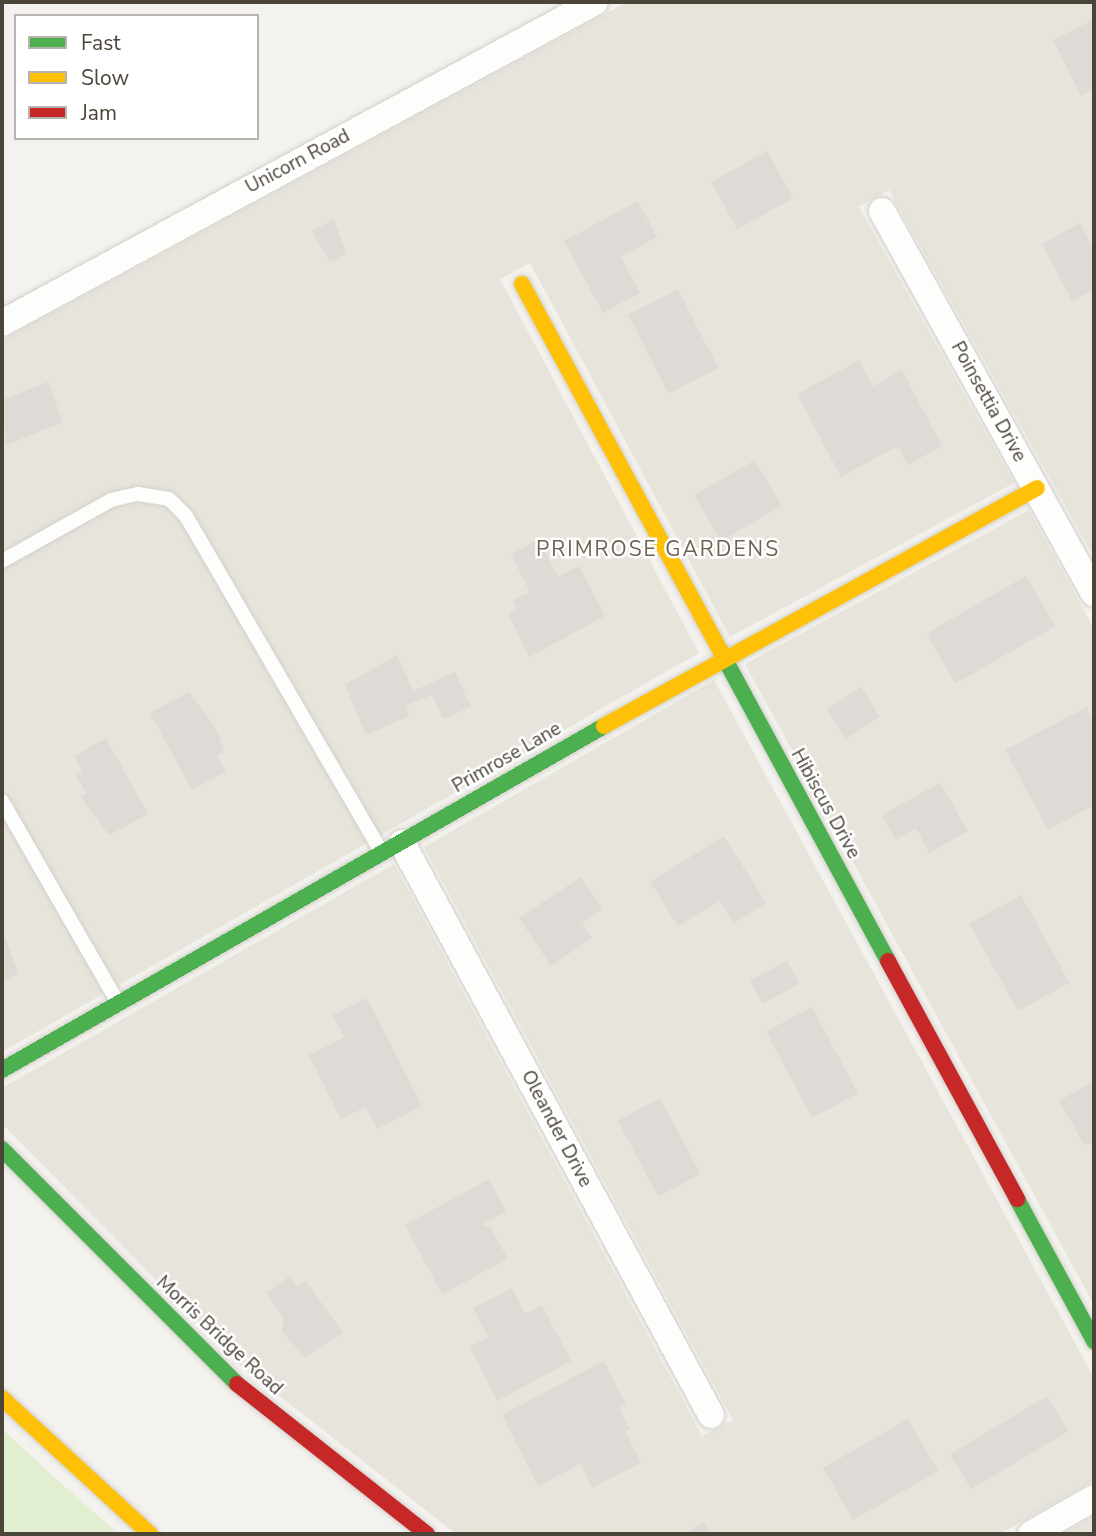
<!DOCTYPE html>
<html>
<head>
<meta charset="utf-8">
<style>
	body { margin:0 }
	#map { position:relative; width:1096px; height:1536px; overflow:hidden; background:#f4f2ee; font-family:"Nunito Sans",sans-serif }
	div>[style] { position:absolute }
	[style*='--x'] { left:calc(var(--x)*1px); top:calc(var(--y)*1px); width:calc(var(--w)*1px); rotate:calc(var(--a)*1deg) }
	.residential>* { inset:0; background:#e7e4dc }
	.green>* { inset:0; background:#e1eecf }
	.building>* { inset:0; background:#dedbd6; transform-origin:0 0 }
	.roads { filter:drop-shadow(0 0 2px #d2d0cb) drop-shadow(0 0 2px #d2d0cb) }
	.lane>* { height:14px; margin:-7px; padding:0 7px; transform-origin:7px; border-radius:7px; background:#fdfdfc }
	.street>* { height:26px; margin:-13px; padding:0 13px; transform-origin:13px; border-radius:13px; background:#fdfdfc }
	.fast>* { height:16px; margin:-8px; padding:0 8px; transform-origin:8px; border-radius:8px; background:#4caf50 }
	.slow>* { height:16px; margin:-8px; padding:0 8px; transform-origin:8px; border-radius:8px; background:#ffc107 }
	.jam>* { height:16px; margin:-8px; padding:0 8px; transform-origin:8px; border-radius:8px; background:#c62828 }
	span { translate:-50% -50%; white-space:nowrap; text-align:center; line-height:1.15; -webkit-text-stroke:5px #fff; paint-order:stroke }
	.street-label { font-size:19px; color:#4b4439 }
	.neighbourhood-label { font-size:21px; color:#6e6250; letter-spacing:2px }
	.frame { position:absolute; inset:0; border:4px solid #4b4439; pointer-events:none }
	.legend { position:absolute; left:14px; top:14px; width:245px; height:126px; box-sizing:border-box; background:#fff; border:2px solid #b7b4b0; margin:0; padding:9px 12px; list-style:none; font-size:21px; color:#4b4439 }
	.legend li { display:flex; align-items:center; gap:14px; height:35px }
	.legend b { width:35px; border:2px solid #b7b4b0 }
</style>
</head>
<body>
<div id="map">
	<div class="residential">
		<i style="clip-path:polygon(627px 2px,1094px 2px,1094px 557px,889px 190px,859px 207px,1014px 483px,730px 637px,530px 263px,500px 279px,699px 653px,2px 1052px,2px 340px)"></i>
		<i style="clip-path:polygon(1029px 510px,1094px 629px,1094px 1305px,745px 664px)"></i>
		<i style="clip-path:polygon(714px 680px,1094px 1378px,1094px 1480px,1000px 1534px,456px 1534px,240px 1365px,2px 1124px,2px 1088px,394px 864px,702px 1436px,733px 1420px,424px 847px)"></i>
		<i style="clip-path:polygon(1094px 1516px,1094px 1534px,1062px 1534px)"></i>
	</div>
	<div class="green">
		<i style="clip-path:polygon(2px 1429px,64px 1486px,119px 1534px,2px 1534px)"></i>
	</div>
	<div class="building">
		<i style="clip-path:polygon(1094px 19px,1094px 88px,1081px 96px,1053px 40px)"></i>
		<i style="left:767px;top:151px;width:54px;height:64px;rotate:61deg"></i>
		<i style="clip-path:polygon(638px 201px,657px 237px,621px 257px,640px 293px,603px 313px,564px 241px)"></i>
		<i style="clip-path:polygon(334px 219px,346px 253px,330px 262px,312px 231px)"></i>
		<i style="clip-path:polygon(1080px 223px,1094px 249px,1094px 289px,1072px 301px,1042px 244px)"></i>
		<i style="left:678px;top:289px;width:89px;height:56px;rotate:63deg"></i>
		<i style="clip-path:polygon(859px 360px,873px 386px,902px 370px,942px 446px,908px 465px,898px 446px,841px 477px,797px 394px)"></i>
		<i style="clip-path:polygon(48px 382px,63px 422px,6px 445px,2px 400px)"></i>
		<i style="left:755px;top:460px;width:53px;height:70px;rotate:60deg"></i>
		<i style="clip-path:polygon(539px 539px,558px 577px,579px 566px,605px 616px,529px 657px,508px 613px,517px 608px,513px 600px,530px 592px,511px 554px)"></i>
		<i style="left:1026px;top:576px;width:58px;height:115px;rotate:60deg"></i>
		<i style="clip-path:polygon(397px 655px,413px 691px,455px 672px,471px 707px,443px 719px,432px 695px,405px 706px,409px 716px,366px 735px,345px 685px)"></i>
		<i style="left:861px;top:687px;width:35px;height:41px;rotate:57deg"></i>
		<i style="clip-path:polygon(189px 692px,218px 732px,224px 753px,217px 756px,226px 771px,192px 790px,150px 713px)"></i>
		<i style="clip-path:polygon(1087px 707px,1094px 721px,1094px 805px,1048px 830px,1005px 750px)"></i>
		<i style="clip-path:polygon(106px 738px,148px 814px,109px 835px,80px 796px,86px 793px,75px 775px,82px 771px,74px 756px)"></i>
		<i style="clip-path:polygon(940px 783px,968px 831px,929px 853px,916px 828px,896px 840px,882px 815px)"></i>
		<i style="clip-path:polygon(724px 836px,766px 903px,734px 923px,720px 901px,678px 926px,650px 882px)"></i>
		<i style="clip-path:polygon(581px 877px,602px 909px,582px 923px,592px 938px,551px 966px,519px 918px)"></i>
		<i style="left:1021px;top:895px;width:100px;height:59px;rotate:61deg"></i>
		<i style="clip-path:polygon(2px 929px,18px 973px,2px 983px)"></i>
		<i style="left:787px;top:961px;width:26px;height:42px;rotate:62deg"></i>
		<i style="clip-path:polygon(367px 998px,422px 1106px,377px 1129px,366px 1107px,341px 1119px,309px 1055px,344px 1037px,333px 1015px)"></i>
		<i style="left:812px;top:1007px;width:98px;height:52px;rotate:62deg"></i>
		<i style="clip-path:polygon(1094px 1081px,1094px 1141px,1085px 1146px,1059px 1101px)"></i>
		<i style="left:660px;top:1098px;width:86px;height:48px;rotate:62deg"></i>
		<i style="clip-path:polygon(489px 1179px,506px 1211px,481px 1225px,490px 1227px,508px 1259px,442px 1294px,405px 1225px)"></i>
		<i style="clip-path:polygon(290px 1276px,298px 1287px,306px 1281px,343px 1333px,305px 1357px,282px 1332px,284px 1319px,266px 1293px)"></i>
		<i style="clip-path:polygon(512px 1288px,525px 1314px,542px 1305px,571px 1361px,497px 1401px,470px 1347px,488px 1337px,473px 1308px)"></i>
		<i style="clip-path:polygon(604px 1361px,626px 1405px,619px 1408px,630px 1429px,625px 1431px,641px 1463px,592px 1488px,581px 1464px,538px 1486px,502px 1415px)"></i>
		<i style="left:1047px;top:1396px;width:41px;height:113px;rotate:59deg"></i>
		<i style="left:908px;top:1419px;width:60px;height:98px;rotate:60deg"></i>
		<i style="clip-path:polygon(704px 1523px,710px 1534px,682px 1534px)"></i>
	</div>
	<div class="roads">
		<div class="lane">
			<i style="--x:2;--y:561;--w:125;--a:-29.2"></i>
			<i style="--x:111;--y:500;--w:28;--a:-13"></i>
			<i style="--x:138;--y:494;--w:31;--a:9"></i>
			<i style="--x:169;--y:499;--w:24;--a:45"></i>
			<i style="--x:186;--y:516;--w:390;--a:59.8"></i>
			<i style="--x:2;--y:801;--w:233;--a:60.1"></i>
		</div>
		<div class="street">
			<i style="--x:882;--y:211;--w:437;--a:61"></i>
			<i style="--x:2;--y:323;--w:674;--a:-28.43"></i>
			<i style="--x:402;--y:843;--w:650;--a:61.62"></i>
			<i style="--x:1031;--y:1534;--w:73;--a:-29.7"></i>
		</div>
		<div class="fast">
			<i style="--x:721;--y:652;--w:351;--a:61.6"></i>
			<i style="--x:2;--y:1070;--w:693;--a:-29.74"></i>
			<i style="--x:2;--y:1149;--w:332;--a:45"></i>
			<i style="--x:1017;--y:1199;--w:162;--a:61.5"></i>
		</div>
		<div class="slow">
			<i style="--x:522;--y:284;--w:418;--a:61.6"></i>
			<i style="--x:604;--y:726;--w:494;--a:-28.8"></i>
			<i style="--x:2;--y:1398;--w:201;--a:42.6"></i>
		</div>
		<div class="jam">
			<i style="--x:888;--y:961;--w:271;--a:61.5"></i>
			<i style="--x:237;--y:1384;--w:242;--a:38.3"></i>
		</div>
	</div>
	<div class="street-label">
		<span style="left:298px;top:162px;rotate:-28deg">Unicorn Road</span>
		<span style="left:988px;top:402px;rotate:61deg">Poinsettia Drive</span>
		<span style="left:507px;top:758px;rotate:-30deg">Primrose Lane</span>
		<span style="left:825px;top:804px;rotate:61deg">Hibiscus Drive</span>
		<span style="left:556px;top:1129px;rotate:62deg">Oleander Drive</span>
		<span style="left:219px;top:1336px;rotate:43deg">Morris Bridge Road</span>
	</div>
	<div class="neighbourhood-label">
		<span style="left:658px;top:549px">PRIMROSE GARDENS</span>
	</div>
	<div class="frame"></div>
	<ul class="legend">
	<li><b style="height:9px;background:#4caf50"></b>Fast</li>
	<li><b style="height:9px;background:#ffc107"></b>Slow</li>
	<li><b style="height:9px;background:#c62828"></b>Jam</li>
	</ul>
</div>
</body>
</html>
